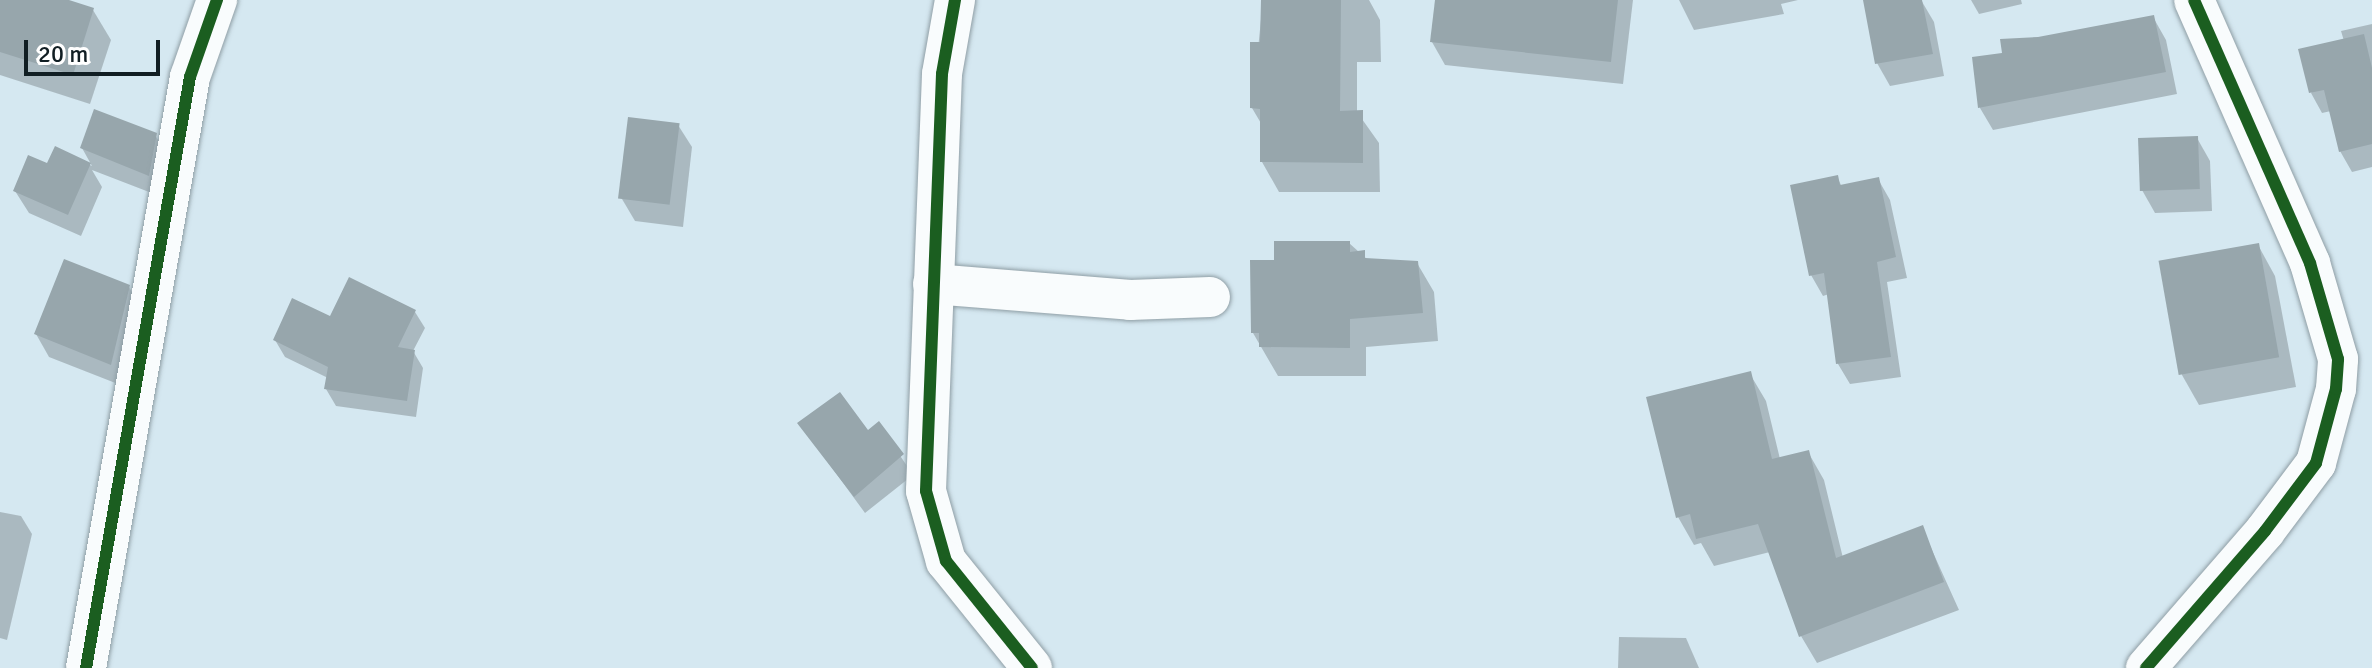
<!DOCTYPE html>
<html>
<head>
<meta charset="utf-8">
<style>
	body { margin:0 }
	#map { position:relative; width:2372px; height:668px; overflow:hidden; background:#d5e8f1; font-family:Signika,sans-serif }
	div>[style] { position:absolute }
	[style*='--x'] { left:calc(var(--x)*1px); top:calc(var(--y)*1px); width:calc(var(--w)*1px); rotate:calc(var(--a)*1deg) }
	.shadow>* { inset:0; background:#0003 }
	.building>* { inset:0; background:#97a6ac; transform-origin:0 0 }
	.roads { filter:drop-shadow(0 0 2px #8f9ea5) drop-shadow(0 0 2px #8f9ea5) }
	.minor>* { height:40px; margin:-20px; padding:0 20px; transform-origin:20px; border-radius:20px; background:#f9fcfd }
	.cycleway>* { height:12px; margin:-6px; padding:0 6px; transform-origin:6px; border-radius:6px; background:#1b5e20 }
	span { translate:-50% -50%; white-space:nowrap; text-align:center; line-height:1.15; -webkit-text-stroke:6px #fff; paint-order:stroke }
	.scale { position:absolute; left:24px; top:40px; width:136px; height:36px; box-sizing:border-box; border:4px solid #111e23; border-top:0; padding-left:10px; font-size:24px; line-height:28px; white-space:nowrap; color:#111e23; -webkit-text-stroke:6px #fff; paint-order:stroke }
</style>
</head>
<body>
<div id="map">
	<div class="shadow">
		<i style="clip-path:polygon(0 0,63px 0,93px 10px,111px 40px,90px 104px,0 75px)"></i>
		<i style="clip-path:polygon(1263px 0,1369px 0,1380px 20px,1381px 62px,1357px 62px,1357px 112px,1379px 143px,1380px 192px,1279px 192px,1262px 162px,1262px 125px,1252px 108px)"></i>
		<i style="clip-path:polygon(1437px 0,1633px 0,1623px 84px,1445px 65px,1432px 42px)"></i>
		<i style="clip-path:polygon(1679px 0,1798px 0,1781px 4px,1784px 14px,1694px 30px)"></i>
		<i style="clip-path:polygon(1916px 0,1921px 0,1934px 22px,1944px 76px,1890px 86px,1877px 63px)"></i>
		<i style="clip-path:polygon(1971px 0,2021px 0,2022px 4px,1979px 14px)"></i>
		<i style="clip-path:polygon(2153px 17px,2166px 40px,2177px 94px,1993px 130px,1980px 108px,1974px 59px,2004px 55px,2039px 39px)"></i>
		<i style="clip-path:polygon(2372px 24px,2372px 167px,2352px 172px,2340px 151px,2331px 111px,2322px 113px,2311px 93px,2344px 41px,2341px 31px)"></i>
		<i style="clip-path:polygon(678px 125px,692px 147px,683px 227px,635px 221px,622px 199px)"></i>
		<i style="clip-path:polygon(155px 135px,169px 158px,162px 197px,92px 170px,102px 187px,81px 236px,29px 213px,15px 191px,48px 166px,56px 149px,92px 166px,82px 148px)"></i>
		<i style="clip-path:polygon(2197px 138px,2210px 161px,2212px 211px,2155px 213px,2142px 190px)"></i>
		<i style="clip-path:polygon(1837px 177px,1842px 187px,1878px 179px,1890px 200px,1907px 278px,1887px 282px,1901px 377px,1850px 384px,1838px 364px,1829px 294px,1823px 296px,1811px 275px)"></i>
		<i style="clip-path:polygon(1349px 243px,1368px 260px,1417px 263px,1434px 292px,1438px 341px,1366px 347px,1366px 376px,1278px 376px,1253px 333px,1276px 262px)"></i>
		<i style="clip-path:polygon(2258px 245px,2275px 276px,2296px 387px,2199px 405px,2182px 375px,2161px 263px)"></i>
		<i style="clip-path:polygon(129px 287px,142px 310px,123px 386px,49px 357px,36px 334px)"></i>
		<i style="clip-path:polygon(415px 312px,425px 328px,413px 351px,423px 368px,416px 417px,336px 406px,326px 389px,328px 378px,285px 357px,275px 340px,331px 319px)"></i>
		<i style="clip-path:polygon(1750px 374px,1766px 401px,1780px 459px,1808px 452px,1824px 480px,1843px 558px,1922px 528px,1959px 610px,1817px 663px,1801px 636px,1770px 552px,1714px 566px,1701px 543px,1694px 545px,1678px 517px)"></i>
		<i style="clip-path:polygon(800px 424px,867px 433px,879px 424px,913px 475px,865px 513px)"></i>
		<i style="clip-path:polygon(0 512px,21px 516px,32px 534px,7px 640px,0 638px)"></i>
		<i style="clip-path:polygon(1619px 637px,1686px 638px,1699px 668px,1618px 668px)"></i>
	</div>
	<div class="building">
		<i style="clip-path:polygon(0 0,69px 0,94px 8px,73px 75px,0 52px)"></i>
		<i style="clip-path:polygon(1261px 0,1341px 0,1340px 111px,1363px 110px,1363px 163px,1260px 162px,1260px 109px,1250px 108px,1250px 42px,1260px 42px)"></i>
		<i style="clip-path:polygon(1435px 0,1618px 0,1611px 62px,1430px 42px)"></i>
		<i style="clip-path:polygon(1863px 0,1922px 0,1933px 54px,1875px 64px)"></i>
		<i style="clip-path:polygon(2154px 15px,2166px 72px,1978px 108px,1972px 57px,2002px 53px,2000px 39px,2038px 37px)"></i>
		<i style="clip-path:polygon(2364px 34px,2372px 68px,2372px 144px,2339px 152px,2324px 90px,2309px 93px,2298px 49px)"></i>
		<i style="clip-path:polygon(94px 109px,157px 133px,149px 176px,80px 148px)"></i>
		<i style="left:628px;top:117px;width:52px;height:82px;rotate:7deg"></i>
		<i style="left:2198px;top:136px;width:53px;height:60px;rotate:88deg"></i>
		<i style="clip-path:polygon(55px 146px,91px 163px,68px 215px,13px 191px,28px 155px,47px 163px)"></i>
		<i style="clip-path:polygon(1838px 175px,1840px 185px,1879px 177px,1896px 257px,1877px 262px,1891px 357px,1836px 364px,1824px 273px,1809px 276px,1790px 185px)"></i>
		<i style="clip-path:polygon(1274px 241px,1350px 241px,1350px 252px,1365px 250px,1365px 258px,1418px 261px,1423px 313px,1350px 319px,1350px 348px,1259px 347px,1259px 333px,1251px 333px,1250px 260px,1274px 260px)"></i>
		<i style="left:2259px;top:243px;width:116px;height:102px;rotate:80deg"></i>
		<i style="clip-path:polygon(64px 259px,130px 285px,111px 365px,34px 334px)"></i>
		<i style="clip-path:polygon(349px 277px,416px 310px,398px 347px,415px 350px,407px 401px,324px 389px,328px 367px,273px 340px,292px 298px,330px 316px)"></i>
		<i style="clip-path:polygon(1751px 371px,1772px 459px,1809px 450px,1836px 558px,1923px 525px,1944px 582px,1799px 637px,1758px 524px,1696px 539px,1690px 514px,1676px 518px,1646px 397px)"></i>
		<i style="clip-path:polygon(840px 392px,868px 430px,879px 421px,904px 454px,854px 497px,797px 423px)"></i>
	</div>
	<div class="roads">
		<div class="minor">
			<i style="--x:955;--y:0;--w:75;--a:100"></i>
			<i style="--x:942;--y:74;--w:417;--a:92.2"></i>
			<i style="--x:926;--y:491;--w:73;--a:74.1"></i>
			<i style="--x:946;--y:561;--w:137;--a:51.2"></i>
			<i style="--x:933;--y:284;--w:198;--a:4.6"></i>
			<i style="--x:1130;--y:300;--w:80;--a:-2.1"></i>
			<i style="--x:86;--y:668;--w:600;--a:-80.02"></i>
			<i style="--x:190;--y:77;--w:82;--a:-70.7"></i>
			<i style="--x:2146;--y:668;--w:181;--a:-49"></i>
			<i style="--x:2265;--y:531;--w:85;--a:-53.1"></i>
			<i style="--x:2316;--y:463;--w:77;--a:-74.9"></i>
			<i style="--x:2336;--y:389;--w:30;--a:-86"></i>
			<i style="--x:2338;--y:359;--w:100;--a:-106.3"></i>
			<i style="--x:2310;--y:263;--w:287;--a:-113.8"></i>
		</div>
	</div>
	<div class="cycleway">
		<i style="--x:955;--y:0;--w:75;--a:100"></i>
		<i style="--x:942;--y:74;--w:417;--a:92.2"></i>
		<i style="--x:926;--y:491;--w:73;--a:74.1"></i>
		<i style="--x:946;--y:561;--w:137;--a:51.2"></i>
		<i style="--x:86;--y:668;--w:600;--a:-80.02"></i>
		<i style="--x:190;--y:77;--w:82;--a:-70.7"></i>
		<i style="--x:2146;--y:668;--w:181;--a:-49"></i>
		<i style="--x:2265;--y:531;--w:85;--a:-53.1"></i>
		<i style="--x:2316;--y:463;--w:77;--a:-74.9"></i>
		<i style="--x:2336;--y:389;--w:30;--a:-86"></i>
		<i style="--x:2338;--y:359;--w:100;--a:-106.3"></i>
		<i style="--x:2310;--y:263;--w:287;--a:-113.8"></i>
	</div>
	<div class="scale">20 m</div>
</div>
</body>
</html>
